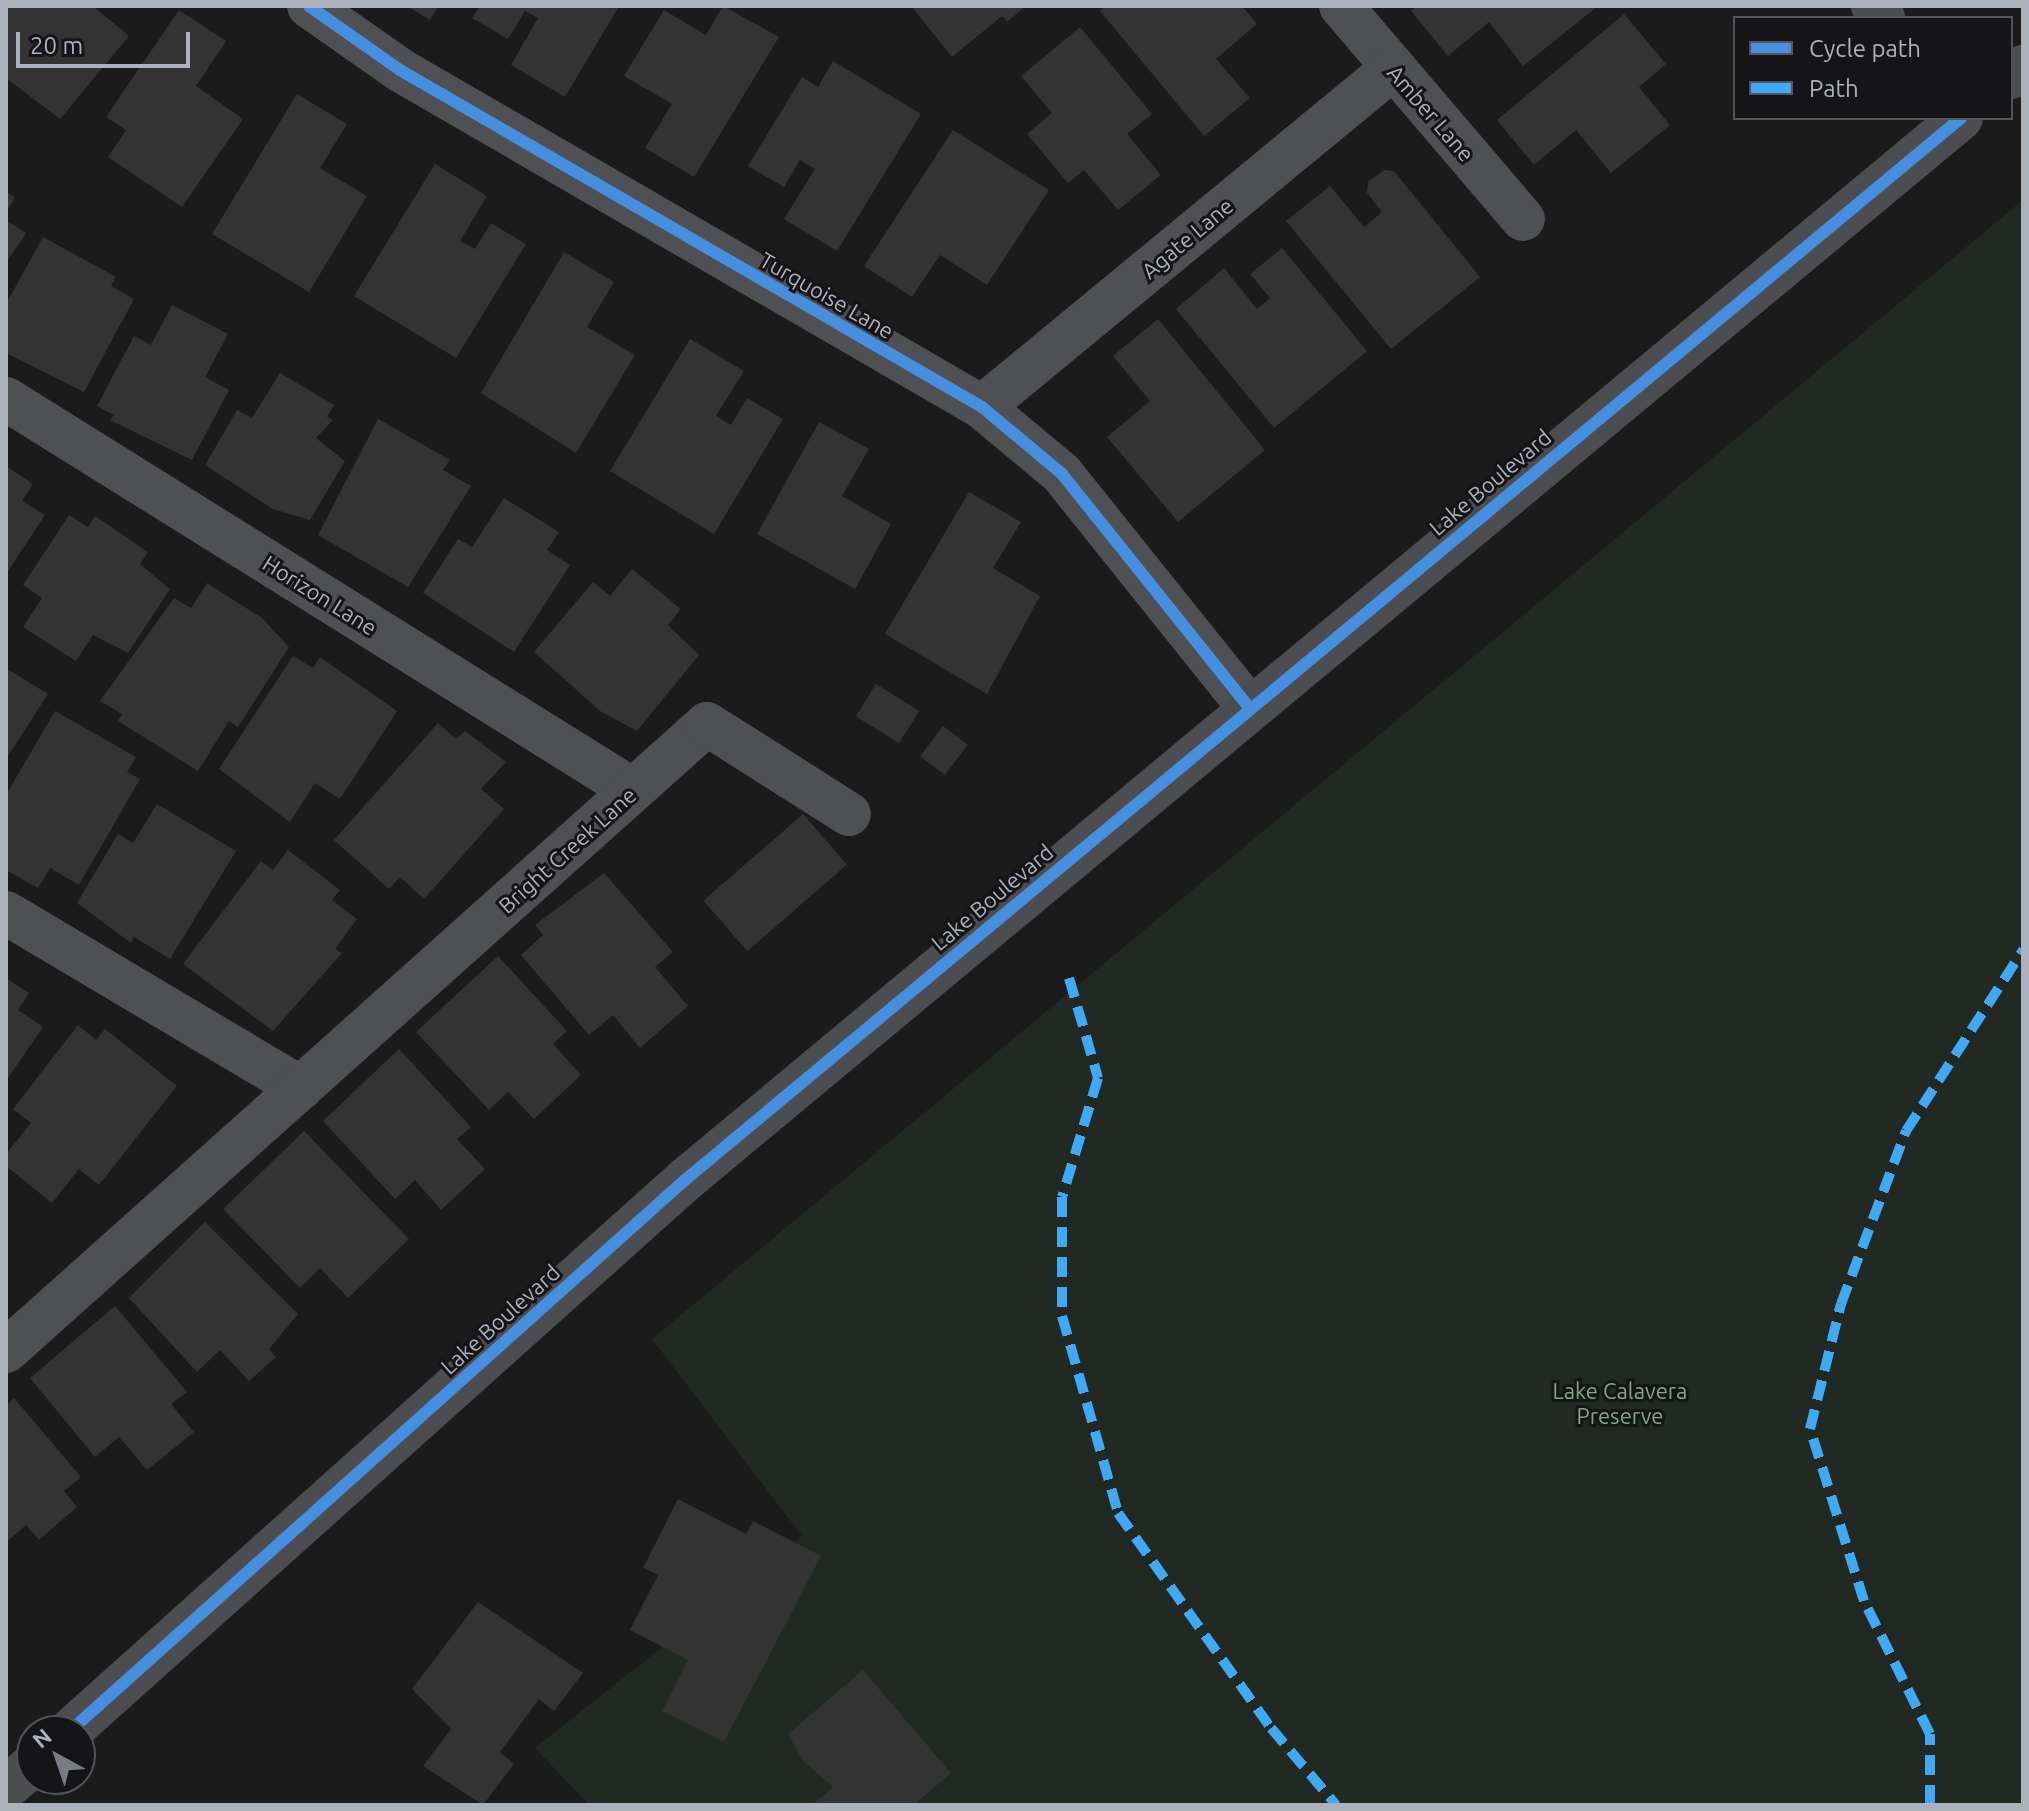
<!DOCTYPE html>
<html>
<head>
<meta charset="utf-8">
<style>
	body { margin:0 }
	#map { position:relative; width:2029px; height:1811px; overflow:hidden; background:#1b1b1b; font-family:Ubuntu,sans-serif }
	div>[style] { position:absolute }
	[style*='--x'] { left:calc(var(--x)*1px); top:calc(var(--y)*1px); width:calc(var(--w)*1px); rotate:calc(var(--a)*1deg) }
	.green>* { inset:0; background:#212922 }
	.building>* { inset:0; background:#333; transform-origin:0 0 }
	.minor>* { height:44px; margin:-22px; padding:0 22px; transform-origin:22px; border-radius:22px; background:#4f5054 }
	.major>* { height:44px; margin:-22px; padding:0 22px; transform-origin:22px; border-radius:22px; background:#4c4d50 }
	.quiet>* { height:10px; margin-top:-5px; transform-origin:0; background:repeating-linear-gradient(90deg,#3fa9f5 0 20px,transparent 0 30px) }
	.cycleway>* { height:12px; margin:-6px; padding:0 6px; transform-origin:6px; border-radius:6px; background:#468fdf }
	span { translate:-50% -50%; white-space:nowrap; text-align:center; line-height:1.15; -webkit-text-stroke:6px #151517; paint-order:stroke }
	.street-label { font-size:22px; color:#adb1bc }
	.park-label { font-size:22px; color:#84a688 }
	.frame { position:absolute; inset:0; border:8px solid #adb1bc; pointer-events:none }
	.legend { position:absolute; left:1733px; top:16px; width:280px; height:104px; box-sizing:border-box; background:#151517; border:2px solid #525359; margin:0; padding:10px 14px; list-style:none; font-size:24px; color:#adb1bc }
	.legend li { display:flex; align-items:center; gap:16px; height:40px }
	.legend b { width:40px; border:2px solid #525359 }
	.north { position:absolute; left:16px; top:1715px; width:80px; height:80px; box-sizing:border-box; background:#151517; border:2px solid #525359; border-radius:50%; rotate:320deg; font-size:22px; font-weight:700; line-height:32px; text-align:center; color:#adb1bc }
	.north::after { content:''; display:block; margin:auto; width:28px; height:36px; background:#7a7c84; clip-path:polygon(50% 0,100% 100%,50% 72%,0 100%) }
	.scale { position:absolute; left:16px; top:32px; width:174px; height:36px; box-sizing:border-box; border:4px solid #adb1bc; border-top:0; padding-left:10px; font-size:24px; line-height:28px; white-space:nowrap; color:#adb1bc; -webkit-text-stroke:6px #151517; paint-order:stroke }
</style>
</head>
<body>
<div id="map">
	<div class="green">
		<i style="clip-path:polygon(2023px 200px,2023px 1805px,589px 1805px,535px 1748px,802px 1536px,652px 1339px)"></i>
	</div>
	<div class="building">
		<i style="clip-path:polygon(6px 6px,93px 6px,129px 36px,60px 119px,6px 78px)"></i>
		<i style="clip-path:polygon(407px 6px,438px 6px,430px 20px)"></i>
		<i style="clip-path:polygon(480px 6px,619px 6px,565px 97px,511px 65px,538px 18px,525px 11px,508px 39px,472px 18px)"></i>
		<i style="clip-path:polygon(723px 6px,779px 37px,694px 177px,645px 148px,672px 104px,624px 76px,664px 10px,706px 35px)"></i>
		<i style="clip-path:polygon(911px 6px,1026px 6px,1007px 22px,1002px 16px,952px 57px)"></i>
		<i style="clip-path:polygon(1106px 6px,1242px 6px,1257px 24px,1216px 59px,1250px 98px,1204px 136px,1100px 11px)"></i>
		<i style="clip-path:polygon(1417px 6px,1598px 6px,1523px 66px,1489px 22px,1448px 56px,1411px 11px)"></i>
		<i style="clip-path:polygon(179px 10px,226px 41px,196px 86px,243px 119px,182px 207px,108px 157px,126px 130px,106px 117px)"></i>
		<i style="clip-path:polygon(1624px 14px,1666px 64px,1639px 87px,1670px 125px,1611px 173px,1576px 130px,1534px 165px,1497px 120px)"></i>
		<i style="clip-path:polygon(1080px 27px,1152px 114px,1127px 134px,1161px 175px,1118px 210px,1084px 170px,1068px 183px,1027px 134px,1052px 113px,1021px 76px)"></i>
		<i style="clip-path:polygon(833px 61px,921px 114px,837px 251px,784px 219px,815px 169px,800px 160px,784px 187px,748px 166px,802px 77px,818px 87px)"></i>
		<i style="clip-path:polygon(297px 94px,347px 124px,320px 168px,367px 196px,309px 292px,212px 234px)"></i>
		<i style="clip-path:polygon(953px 130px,1049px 190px,987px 285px,940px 255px,912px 297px,864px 266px)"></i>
		<i style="clip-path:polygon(435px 164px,487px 196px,460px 241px,475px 249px,491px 223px,526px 244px,456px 358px,354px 296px)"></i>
		<i style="clip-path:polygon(1384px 170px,1394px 171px,1480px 277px,1391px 349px,1286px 221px,1330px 186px,1364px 227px,1382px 212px,1367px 193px,1368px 182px)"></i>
		<i style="clip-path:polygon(6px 191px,15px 198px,6px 212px)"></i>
		<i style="clip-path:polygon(6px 220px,26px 233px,6px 263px)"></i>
		<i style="clip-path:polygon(43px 237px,116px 277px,111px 286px,134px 299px,84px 392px,6px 353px,6px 304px)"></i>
		<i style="clip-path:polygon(1282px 248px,1367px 351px,1274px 428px,1176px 309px,1224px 268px,1257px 309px,1270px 298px,1250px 274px)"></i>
		<i style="clip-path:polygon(564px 252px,614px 282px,587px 327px,635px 355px,576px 453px,481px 393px)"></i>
		<i style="clip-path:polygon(172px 305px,228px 334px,205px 377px,229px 390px,192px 460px,110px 420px,114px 415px,97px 406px,134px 336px,151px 345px)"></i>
		<i style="clip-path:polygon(1158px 319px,1265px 450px,1178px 522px,1107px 437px,1150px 401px,1113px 356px)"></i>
		<i style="clip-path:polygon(690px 339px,744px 371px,716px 416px,731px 425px,747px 398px,783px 419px,714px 534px,610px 471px)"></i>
		<i style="clip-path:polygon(280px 373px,334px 405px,327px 417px,333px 420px,316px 438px,345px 461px,310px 520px,273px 509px,205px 465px,237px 410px,252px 418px)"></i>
		<i style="clip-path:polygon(378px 419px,450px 460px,443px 470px,471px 486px,408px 587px,318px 535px)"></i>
		<i style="clip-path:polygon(819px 422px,869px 449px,842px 496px,891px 524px,855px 589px,757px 534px)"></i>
		<i style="clip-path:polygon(6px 466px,33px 484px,22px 501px,45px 515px,6px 574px)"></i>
		<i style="clip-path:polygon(969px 492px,1021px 522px,993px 568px,1040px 596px,987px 694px,885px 634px)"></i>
		<i style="clip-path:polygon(504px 498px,559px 532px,547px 550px,570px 565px,514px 652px,423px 593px,458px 539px,472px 547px)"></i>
		<i style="clip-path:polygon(69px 515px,88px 527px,95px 516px,148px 552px,140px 564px,170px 589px,128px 653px,93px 635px,76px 661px,23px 627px,42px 598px,23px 585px)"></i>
		<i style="clip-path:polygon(632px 569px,681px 609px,668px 625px,699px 655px,637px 731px,600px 711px,534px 652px,593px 582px,610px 596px)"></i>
		<i style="clip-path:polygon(207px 583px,262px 618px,289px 647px,238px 727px,229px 721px,198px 771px,118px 721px,122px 714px,100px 701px,174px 598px,191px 608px)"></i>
		<i style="clip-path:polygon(293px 656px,313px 668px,320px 657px,397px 711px,340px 799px,315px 783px,290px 822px,219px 769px)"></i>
		<i style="clip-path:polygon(6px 668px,48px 694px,6px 759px)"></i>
		<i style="left:876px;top:684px;width:51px;height:38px;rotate:32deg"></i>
		<i style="clip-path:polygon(55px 711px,136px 757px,127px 772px,140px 779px,79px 885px,50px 868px,38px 888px,6px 870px,6px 795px)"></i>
		<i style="clip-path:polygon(438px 723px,456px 739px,465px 731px,506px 762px,481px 789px,504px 809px,424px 899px,400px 877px,389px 889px,334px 840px)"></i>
		<i style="left:943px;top:726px;width:31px;height:38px;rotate:37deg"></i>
		<i style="clip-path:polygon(157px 804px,236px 851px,170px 959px,134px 937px,131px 943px,77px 903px,118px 834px,133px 843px)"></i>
		<i style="left:803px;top:814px;width:67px;height:132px;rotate:49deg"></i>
		<i style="clip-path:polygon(288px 850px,340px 890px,332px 900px,357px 919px,335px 949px,342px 953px,273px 1031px,183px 964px,261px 861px,273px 870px)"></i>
		<i style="clip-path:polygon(604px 873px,673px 952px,655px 967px,688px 1006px,640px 1048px,613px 1015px,589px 1035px,521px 955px,543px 935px,535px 925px)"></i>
		<i style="clip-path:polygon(498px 956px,567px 1031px,553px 1044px,581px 1075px,534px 1119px,508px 1092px,489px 1110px,416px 1032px)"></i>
		<i style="clip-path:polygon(6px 978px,29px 993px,18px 1010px,43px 1027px,6px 1081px)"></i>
		<i style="clip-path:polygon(78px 1025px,96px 1040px,105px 1029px,177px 1086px,99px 1185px,79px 1169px,52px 1203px,6px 1166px,6px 1154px,31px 1123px,13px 1109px)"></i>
		<i style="clip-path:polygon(399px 1049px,471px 1127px,457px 1139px,485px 1169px,441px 1210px,415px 1180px,395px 1199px,323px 1121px)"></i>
		<i style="clip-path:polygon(304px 1131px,409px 1239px,348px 1298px,320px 1268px,300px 1288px,223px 1209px)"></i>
		<i style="clip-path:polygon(205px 1222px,298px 1314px,269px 1349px,276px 1357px,249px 1381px,220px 1350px,197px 1372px,129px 1298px)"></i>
		<i style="clip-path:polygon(115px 1306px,187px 1392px,171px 1404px,194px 1432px,147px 1470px,119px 1437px,95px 1457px,30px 1378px)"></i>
		<i style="clip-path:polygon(14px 1398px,81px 1477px,64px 1491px,77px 1507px,39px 1540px,26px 1525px,6px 1542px,6px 1406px)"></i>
		<i style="clip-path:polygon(678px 1499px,746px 1534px,753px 1521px,821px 1556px,724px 1742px,662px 1711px,688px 1660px,630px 1630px,658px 1575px,643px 1568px)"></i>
		<i style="clip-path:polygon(478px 1602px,583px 1673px,554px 1711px,539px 1699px,500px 1752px,514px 1764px,483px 1805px,423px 1766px,451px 1729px,412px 1689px)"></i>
		<i style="clip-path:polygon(863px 1670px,951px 1773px,914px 1805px,812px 1805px,833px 1787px,803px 1761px,788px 1734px)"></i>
	</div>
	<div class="minor">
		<i style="--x:309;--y:6;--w:111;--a:35.1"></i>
		<i style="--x:400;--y:70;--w:673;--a:30.07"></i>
		<i style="--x:982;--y:407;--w:104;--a:39.9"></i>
		<i style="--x:1062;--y:474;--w:299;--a:51.3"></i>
		<i style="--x:1341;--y:6;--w:280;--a:49.5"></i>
		<i style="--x:6;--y:399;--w:739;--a:31.95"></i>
		<i style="--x:982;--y:407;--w:531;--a:-39.5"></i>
		<i style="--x:6;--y:913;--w:343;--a:30.7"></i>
		<i style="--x:6;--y:1351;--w:940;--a:-41.81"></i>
		<i style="--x:707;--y:724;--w:168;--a:32.4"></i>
	</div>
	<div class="major">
		<i style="--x:1873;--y:6;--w:16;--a:50"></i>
		<i style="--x:2011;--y:77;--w:16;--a:-40"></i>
		<i style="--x:70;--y:1731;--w:826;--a:-41.86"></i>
		<i style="--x:685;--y:1180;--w:1660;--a:-39.77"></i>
		<i style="--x:6;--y:1788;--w:35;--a:-41"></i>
	</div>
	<div class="quiet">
		<i style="--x:1069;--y:978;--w:104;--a:73.8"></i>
		<i style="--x:1098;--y:1078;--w:124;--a:106.8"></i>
		<i style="--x:1062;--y:1197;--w:119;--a:90"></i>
		<i style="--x:1062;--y:1316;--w:205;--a:74.1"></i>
		<i style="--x:1118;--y:1513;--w:264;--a:54.6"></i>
		<i style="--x:1271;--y:1728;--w:101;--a:49.8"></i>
		<i style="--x:1930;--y:1805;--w:71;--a:-90"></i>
		<i style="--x:1930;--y:1734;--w:148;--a:-116.4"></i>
		<i style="--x:1864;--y:1601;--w:180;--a:-107.4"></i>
		<i style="--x:1810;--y:1429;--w:129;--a:-76.1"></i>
		<i style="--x:1841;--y:1304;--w:185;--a:-69.4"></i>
		<i style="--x:1906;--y:1131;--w:216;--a:-57.1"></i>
	</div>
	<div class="cycleway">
		<i style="--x:309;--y:6;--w:111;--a:35.1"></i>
		<i style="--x:400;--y:70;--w:673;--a:30.07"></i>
		<i style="--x:982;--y:407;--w:104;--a:39.9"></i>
		<i style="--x:1062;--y:474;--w:299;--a:51.3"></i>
		<i style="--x:70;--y:1731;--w:826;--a:-41.86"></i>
		<i style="--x:685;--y:1180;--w:1660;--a:-39.77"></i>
	</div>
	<div class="street-label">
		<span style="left:1431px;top:113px;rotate:49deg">Amber Lane</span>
		<span style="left:1187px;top:238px;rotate:-40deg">Agate Lane</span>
		<span style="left:827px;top:295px;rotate:30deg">Turquoise Lane</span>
		<span style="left:1490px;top:482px;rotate:-40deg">Lake Boulevard</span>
		<span style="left:320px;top:595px;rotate:32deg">Horizon Lane</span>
		<span style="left:567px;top:850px;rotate:-42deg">Bright Creek Lane</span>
		<span style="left:992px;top:897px;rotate:-40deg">Lake Boulevard</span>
		<span style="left:500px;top:1319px;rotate:-42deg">Lake Boulevard</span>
	</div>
	<div class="park-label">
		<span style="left:1620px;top:1403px">Lake Calavera<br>Preserve</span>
	</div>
	<div class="frame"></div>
	<ul class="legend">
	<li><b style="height:10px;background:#468fdf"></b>Cycle path</li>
	<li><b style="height:10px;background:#3fa9f5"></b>Path</li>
	</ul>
	<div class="north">N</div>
	<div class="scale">20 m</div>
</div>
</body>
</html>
